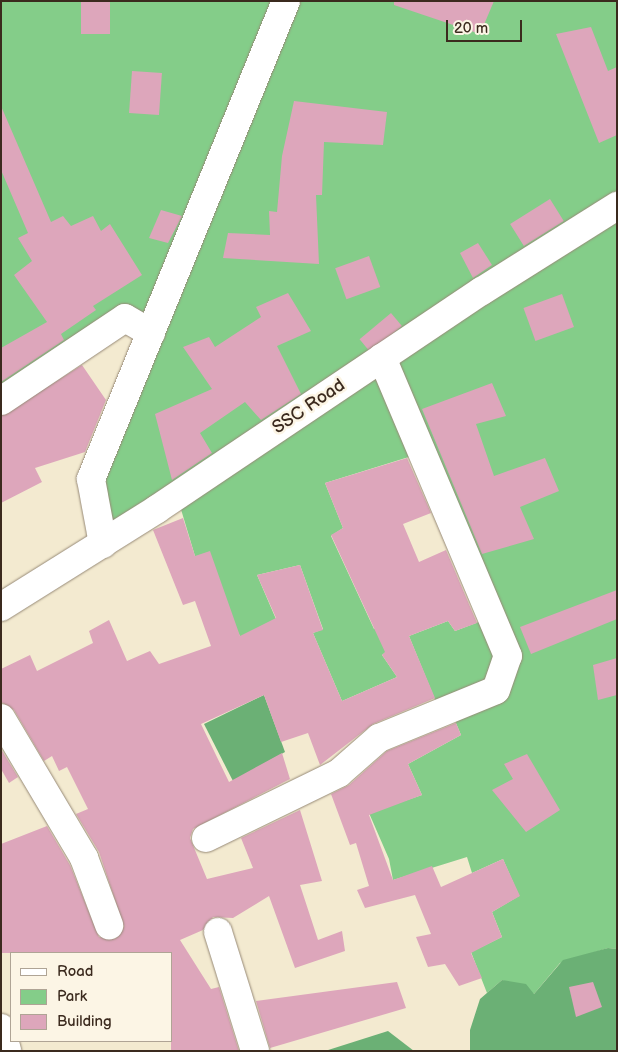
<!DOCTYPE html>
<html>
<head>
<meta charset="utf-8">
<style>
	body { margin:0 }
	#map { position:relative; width:618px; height:1052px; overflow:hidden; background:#f3ead0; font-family:"Balsamiq Sans",sans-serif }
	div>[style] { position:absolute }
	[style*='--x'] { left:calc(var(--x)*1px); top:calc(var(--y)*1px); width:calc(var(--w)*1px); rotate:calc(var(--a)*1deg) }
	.green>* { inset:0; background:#84cd89 }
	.forest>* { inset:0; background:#6bb075 }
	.building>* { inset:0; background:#dda6bb; transform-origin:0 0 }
	.roads { filter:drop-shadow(0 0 1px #978a77) drop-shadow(0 0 1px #978a77) }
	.minor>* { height:28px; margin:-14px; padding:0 14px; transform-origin:14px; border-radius:14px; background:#fff }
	span { translate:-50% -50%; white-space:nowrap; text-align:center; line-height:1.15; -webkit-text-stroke:5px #fcf5e5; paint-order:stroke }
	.street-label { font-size:18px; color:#3b2a1e }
	.frame { position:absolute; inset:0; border:2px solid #3b2a1e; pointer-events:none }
	.legend { position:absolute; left:10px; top:952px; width:162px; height:90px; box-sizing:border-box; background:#fcf5e5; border:1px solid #afa495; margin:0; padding:6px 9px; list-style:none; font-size:15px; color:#3b2a1e }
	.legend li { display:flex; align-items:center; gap:10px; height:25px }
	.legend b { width:25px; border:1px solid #afa495 }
	.scale { position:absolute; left:446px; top:20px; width:76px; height:22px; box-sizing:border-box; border:2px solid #3b2a1e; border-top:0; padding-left:6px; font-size:15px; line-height:18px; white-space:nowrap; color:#3b2a1e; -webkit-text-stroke:4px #fcf5e5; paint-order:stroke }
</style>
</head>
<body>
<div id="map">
	<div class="green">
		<i style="clip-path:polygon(1px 1px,617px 1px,617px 949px,608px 948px,560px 963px,534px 994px,502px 980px,487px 993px,471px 952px,502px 937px,492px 912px,519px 896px,503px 859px,472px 873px,467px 857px,393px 880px,389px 859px,369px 813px,422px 795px,408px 764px,461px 735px,453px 716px,438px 707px,409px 636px,448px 621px,455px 631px,492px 617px,412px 456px,325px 483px,343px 528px,331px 536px,374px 629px,390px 626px,397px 643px,382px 655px,397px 677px,342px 701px,313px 633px,323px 629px,300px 565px,257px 575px,291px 654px,240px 636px,195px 556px,177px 496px,103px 544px,91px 479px,151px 333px,125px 318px,1px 401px)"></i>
	</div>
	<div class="forest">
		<i style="clip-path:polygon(264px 695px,285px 752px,233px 781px,204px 724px)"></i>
		<i style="clip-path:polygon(608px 948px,617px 949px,617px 1051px,470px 1051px,470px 1030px,480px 999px,502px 980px,526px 984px,534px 994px,563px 960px)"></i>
		<i style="clip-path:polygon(388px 1031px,414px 1051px,325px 1051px)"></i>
	</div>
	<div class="building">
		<i style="left:81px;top:1px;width:29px;height:33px"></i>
		<i style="clip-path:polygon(394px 1px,494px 1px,480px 34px,394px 5px)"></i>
		<i style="clip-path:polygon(591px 27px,608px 71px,617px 67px,617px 135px,599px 143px,556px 34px)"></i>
		<i style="left:132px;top:71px;width:30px;height:42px;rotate:4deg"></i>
		<i style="clip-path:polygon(294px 101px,387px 112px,383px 145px,324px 142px,322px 195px,316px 195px,319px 264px,223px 258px,228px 233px,270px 235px,269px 211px,277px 212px,282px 156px)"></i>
		<i style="clip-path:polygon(1px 106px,51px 222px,63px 216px,71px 226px,93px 216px,101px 231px,110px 224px,142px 275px,93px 306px,96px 310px,61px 334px,64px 340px,1px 382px,1px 348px,47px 322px,14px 275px,32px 261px,18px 238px,28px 233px,1px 170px)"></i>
		<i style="left:550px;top:199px;width:26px;height:47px;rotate:58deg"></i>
		<i style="clip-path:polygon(161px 210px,182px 216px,168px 243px,149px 238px)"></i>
		<i style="clip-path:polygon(478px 243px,492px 265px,473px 278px,460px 253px)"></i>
		<i style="left:369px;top:256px;width:33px;height:36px;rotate:70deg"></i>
		<i style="clip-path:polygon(288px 293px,311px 331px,277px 346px,301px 394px,261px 420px,245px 402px,200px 433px,212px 453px,172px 480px,155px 414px,212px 389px,183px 347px,209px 337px,215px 347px,261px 317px,256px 307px)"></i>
		<i style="left:562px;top:294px;width:35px;height:41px;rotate:70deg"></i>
		<i style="left:391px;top:313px;width:17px;height:41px;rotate:50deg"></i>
		<i style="clip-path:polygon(82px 365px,106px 400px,85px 452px,35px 468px,42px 482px,1px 503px,1px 416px)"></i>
		<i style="clip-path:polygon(492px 383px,506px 416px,476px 424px,494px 476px,545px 458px,559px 491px,520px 507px,534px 539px,482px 554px,422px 409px)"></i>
		<i style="clip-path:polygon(407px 458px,431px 513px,403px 524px,419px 562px,446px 550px,477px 623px,455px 631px,448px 621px,409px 636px,435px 698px,373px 724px,320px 765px,308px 733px,281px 742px,264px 695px,201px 724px,229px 782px,282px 753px,290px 779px,193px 829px,190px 838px,207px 879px,253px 868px,241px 838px,300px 810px,322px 881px,300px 885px,318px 940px,342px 931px,345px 951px,295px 968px,269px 896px,233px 918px,213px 917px,203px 930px,180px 940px,211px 989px,219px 987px,239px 1051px,171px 1051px,171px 953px,1px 953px,1px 844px,47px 826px,70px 865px,99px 937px,115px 939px,124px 927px,99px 852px,76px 814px,88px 809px,67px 767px,59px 771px,52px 756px,44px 761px,14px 710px,1px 702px,1px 669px,30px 655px,37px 671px,93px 643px,89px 631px,109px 620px,127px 661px,150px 651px,159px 664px,211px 646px,195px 601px,183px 605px,153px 530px,183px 518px,195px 556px,210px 551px,240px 636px,276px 618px,257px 575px,300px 565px,323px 630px,313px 633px,342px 701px,397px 677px,382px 655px,385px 652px,331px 535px,343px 528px,325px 483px)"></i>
		<i style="clip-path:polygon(617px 590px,617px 619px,531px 654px,520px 627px)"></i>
		<i style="clip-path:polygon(617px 658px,617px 695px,598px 700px,593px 665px)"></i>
		<i style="clip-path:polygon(456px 723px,461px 735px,408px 764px,422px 795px,369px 815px,393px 880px,432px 866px,441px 887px,503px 859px,520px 896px,492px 912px,502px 937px,471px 953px,482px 978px,459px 986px,445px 964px,428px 967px,416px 937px,431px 934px,415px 895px,365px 908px,357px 890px,369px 886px,356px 843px,350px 845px,331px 794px,349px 785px,387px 751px)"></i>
		<i style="clip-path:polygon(1px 749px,18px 777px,9px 783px,1px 769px)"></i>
		<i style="clip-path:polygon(527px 754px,560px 810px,526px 832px,492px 790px,513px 779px,504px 764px)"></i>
		<i style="clip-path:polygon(397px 982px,406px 1008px,270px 1048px,256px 1001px)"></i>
		<i style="clip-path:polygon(593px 982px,602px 1007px,576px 1017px,569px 987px)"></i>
	</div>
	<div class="roads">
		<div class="minor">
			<i style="--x:1;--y:401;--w:149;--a:-33.8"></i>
			<i style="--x:125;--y:318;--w:30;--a:30"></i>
			<i style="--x:103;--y:544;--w:66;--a:-100.5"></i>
			<i style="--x:91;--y:479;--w:516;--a:-67.81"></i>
			<i style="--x:1;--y:607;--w:184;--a:-32.1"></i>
			<i style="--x:157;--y:509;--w:391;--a:-33.9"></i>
			<i style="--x:482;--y:291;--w:160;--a:-32.2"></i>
			<i style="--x:1;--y:718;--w:163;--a:59.3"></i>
			<i style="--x:84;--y:858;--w:72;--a:69.5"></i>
			<i style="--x:206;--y:838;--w:148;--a:-26"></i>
			<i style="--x:339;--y:773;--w:53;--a:-41.2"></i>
			<i style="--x:379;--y:738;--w:126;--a:-22.3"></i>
			<i style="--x:496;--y:690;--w:36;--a:-71"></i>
			<i style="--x:508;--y:656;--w:324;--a:-112.9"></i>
			<i style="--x:218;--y:932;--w:125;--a:72.7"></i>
			<i style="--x:1;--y:1028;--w:24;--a:75"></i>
		</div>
	</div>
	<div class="street-label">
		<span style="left:309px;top:407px;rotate:-34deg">SSC Road</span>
	</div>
	<div class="frame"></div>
	<ul class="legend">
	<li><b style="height:6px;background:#fff"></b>Road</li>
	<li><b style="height:14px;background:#84cd89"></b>Park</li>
	<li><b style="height:14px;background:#dda6bb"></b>Building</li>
	</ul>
	<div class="scale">20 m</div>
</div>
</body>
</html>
